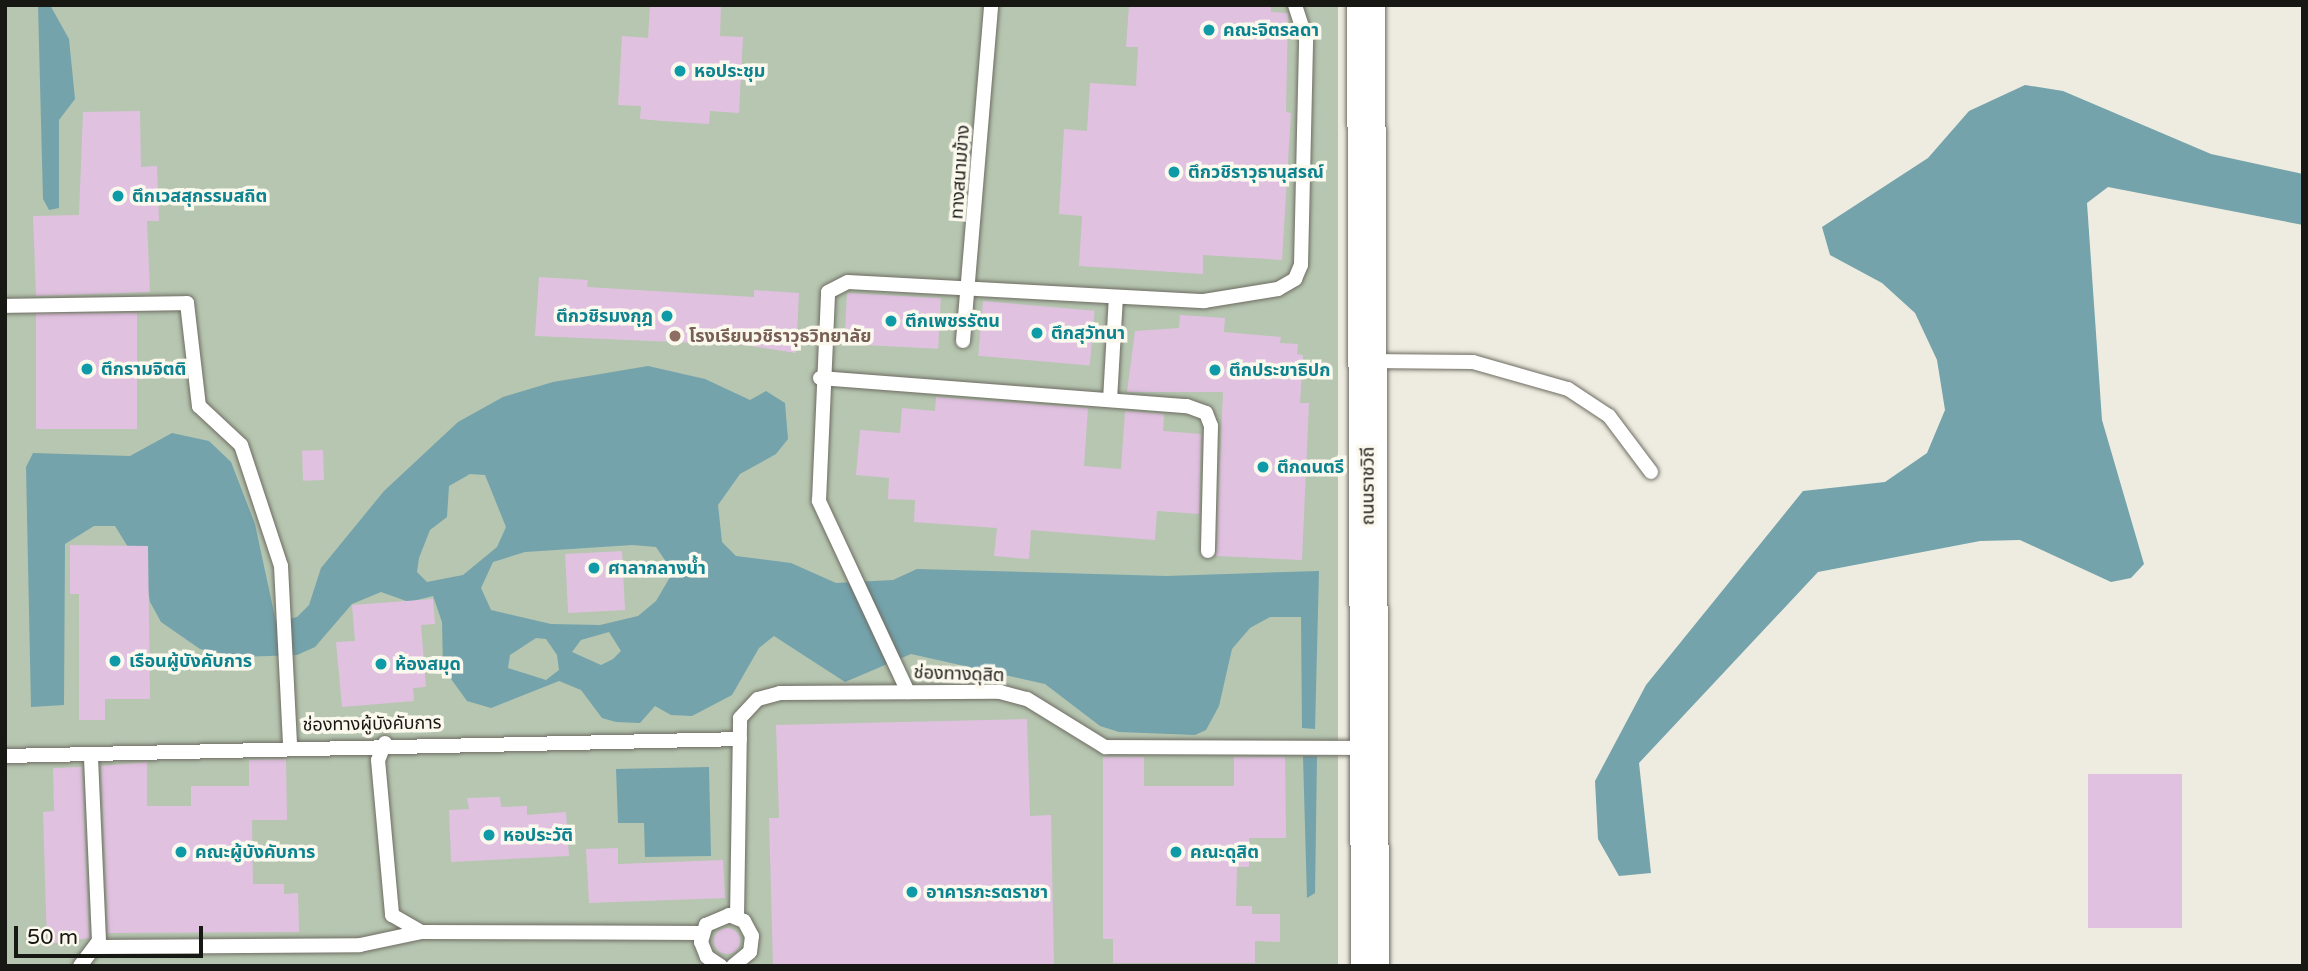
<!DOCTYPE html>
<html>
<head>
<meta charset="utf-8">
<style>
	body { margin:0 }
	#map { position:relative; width:2308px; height:971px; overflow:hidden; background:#eeece0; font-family:"Varela Round","Noto Sans Thai",sans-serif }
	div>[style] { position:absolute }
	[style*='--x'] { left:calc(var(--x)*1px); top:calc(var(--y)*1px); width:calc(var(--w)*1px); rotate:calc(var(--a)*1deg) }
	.green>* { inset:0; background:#b6c6b0; transform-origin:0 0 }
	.water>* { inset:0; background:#74a3ac }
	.building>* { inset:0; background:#e0c2e0; transform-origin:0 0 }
	.round { border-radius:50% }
	.roads { filter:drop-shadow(0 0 2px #6e6c62) drop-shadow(0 0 2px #6e6c62) }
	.lane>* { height:14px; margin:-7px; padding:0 7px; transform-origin:7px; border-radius:7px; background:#fff }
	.primary>* { height:38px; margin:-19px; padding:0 19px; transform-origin:19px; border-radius:19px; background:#fff }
	.dots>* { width:19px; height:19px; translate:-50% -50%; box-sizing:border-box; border:4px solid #fbf9ed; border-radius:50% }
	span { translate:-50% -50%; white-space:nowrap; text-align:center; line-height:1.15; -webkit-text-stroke:7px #fbf9ed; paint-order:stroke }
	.culture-label { font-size:18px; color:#0d838f; font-weight:700 }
	.left { translate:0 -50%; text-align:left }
	.right { translate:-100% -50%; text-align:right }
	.street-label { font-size:18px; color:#171713 }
	.education-label { font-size:18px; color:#785e54; font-weight:700 }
	.frame { position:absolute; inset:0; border:7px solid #171713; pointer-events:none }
	.scale { position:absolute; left:14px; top:926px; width:189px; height:32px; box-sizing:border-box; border:4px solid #171713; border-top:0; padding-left:9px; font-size:21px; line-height:24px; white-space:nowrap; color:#171713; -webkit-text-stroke:5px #fbf9ed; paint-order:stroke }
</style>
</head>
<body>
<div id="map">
	<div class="green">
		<i style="left:5px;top:5px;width:1333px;height:961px"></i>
	</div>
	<div class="water">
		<i style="clip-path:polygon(38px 5px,50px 5px,69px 39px,75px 99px,59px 120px,59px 208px,49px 210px,43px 199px)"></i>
		<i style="clip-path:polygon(2025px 85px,2063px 91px,2211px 154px,2303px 174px,2303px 225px,2108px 187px,2087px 203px,2102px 420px,2144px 564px,2131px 578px,2111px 582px,2020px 540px,1980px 541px,1818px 572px,1639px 763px,1651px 873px,1619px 876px,1598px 839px,1595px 781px,1646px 685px,1803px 491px,1885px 482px,1927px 453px,1945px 410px,1937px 360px,1915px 313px,1882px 283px,1830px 255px,1822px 227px,1928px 158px,1969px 111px)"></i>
		<i style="clip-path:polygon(evenodd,648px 366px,705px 379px,750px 400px,766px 391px,785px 403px,788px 439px,776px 454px,740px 474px,718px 505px,722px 542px,736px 556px,791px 563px,836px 583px,893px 580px,917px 569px,1166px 576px,1319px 571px,1315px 729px,1302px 728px,1301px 617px,1270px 617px,1250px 628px,1232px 649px,1219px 706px,1206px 730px,1195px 735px,1119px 732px,1100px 726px,1045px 684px,911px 654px,845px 682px,774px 636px,759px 648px,732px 695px,692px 716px,671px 715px,655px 706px,640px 723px,616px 722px,602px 718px,581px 690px,559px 681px,491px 708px,467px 701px,443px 668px,442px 622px,433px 596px,409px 602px,381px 592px,352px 604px,315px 647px,297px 655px,239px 657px,200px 649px,161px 622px,150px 602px,141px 549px,128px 547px,115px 526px,94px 526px,65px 544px,64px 705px,31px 707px,26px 467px,33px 453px,130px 456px,172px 433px,209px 441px,231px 462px,255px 524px,276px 622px,297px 617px,309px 605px,321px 568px,384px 491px,458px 422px,503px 397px,553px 382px,648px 366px,470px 474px,485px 475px,506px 527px,497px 547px,463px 575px,427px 582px,417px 572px,419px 558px,430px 530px,447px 517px,449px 486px,470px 474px,648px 366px,632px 545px,656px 547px,673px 572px,656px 601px,638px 616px,600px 625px,551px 624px,491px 610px,481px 588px,493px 562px,525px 552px,632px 545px,648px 366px,609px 632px,621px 651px,613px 659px,601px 665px,572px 652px,581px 640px,609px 632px,648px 366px,536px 638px,546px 639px,557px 655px,559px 670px,546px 680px,508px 668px,510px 655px,536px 638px)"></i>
		<i style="clip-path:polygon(1303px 756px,1317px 756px,1315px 893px,1307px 898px)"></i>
		<i style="clip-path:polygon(709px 767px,711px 856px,645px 857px,644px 823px,618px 823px,616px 769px)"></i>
	</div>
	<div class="building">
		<i style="clip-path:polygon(650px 5px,721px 5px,720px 36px,743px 37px,739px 113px,710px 111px,709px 124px,663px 121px,640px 119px,641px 106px,618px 105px,622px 36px,648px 38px)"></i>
		<i style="clip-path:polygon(1129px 5px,1271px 5px,1271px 12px,1288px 13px,1286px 112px,1291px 113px,1282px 260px,1203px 255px,1203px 274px,1079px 266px,1082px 216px,1059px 214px,1064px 129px,1087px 131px,1090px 83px,1136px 86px,1138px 47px,1126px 47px)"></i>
		<i style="clip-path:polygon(140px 111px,141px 167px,157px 166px,159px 221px,147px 221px,150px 292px,36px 296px,33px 216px,79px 215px,83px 112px)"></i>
		<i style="clip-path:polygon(539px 277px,588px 280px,587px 287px,754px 297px,754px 290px,799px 293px,796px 353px,745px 345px,535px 336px)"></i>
		<i style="left:847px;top:293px;width:94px;height:51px;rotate:3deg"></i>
		<i style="left:983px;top:301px;width:112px;height:55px;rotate:5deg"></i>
		<i style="left:137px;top:313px;width:116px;height:101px;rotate:90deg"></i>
		<i style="clip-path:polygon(1180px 315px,1225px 318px,1224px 332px,1281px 337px,1280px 343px,1298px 344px,1297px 354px,1303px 355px,1300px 403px,1309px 403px,1302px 560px,1216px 556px,1223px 392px,1127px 392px,1135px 331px,1179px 328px)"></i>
		<i style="clip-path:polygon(936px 397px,1088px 408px,1084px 466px,1121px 469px,1125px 411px,1164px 414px,1163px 431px,1201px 434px,1199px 514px,1157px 511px,1155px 540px,1031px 530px,1029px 559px,994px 556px,997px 528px,914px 522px,915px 500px,888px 499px,889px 478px,856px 475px,860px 430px,900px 433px,902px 408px,935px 411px)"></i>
		<i style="left:323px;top:450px;width:30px;height:21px;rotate:88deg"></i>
		<i style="clip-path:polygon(70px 545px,148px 546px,150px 699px,105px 699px,105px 720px,79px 720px,79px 594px,70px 594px)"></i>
		<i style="left:622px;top:551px;width:59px;height:57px;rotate:87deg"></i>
		<i style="clip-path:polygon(433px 599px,435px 624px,421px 625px,426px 687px,413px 688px,414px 701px,342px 707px,336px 642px,355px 641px,352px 605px)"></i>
		<i style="clip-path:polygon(1027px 719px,1030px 816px,1051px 815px,1054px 966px,773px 966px,769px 818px,779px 818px,776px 725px)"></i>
		<i style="clip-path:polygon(1103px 757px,1144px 757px,1144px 786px,1234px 786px,1234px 757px,1285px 757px,1286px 838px,1249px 838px,1249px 867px,1237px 867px,1236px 906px,1252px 906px,1252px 914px,1280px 914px,1280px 942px,1255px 941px,1255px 963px,1113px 963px,1113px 939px,1103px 939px)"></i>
		<i style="clip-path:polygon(286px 759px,287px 820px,252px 820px,253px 884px,284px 884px,284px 894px,298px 893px,299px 932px,108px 933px,101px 766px,147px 762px,147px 806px,191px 806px,191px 786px,249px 786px,249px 760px)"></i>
		<i style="clip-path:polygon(82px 767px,89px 938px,47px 944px,43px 812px,54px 811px,53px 768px)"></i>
		<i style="left:2088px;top:774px;width:94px;height:154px"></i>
		<i style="clip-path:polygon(500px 797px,501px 807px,527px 806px,527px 815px,566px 812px,569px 856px,451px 862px,449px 810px,469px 809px,467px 798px)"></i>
		<i style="clip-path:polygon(618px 848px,618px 864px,723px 860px,725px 898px,589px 903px,586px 849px)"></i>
		<i class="round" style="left:714px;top:928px;width:26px;height:26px"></i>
	</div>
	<div class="roads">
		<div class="lane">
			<i style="--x:5;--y:306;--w:182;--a:-0.9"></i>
			<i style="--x:187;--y:303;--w:104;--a:83.4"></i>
			<i style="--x:199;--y:406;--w:57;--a:42.9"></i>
			<i style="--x:241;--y:445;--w:127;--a:71.7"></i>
			<i style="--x:281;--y:566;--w:179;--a:87.1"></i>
			<i style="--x:963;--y:341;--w:337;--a:-85.2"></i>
			<i style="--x:1369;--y:361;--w:104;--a:0.6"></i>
			<i style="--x:1473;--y:362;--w:99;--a:15.9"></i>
			<i style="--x:1568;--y:389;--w:49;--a:33.4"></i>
			<i style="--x:1609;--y:416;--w:70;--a:53.1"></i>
			<i style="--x:820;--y:378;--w:368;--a:4.4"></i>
			<i style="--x:1187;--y:406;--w:20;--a:20"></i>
			<i style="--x:1206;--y:413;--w:14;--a:69"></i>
			<i style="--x:1211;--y:426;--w:125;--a:91.4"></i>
			<i style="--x:1110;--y:400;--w:103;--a:-86.7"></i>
			<i style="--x:908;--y:692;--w:211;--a:-115"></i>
			<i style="--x:819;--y:501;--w:209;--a:-87.5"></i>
			<i style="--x:828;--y:292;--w:22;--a:-27"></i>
			<i style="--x:848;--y:282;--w:357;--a:3.1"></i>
			<i style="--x:1204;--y:301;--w:75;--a:-9.2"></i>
			<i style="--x:1278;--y:289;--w:20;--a:-30"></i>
			<i style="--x:1295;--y:279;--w:15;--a:-67"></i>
			<i style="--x:1301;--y:265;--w:226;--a:-88.7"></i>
			<i style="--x:1306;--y:39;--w:36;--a:-108"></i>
			<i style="--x:385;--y:743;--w:18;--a:112"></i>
			<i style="--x:378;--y:760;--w:156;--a:84.8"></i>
			<i style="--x:392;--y:915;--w:34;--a:30"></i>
			<i style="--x:421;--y:932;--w:281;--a:0.2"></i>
			<i style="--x:5;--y:756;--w:735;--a:-1.32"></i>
			<i style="--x:737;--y:917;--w:199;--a:-89.1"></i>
			<i style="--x:740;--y:718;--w:26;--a:-47"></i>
			<i style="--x:758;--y:699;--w:23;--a:-15"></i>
			<i style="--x:780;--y:693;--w:220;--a:-0.3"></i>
			<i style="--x:1000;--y:692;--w:28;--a:15"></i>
			<i style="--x:1027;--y:699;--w:92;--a:31.6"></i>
			<i style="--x:1105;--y:747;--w:263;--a:0.2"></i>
			<i style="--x:95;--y:947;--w:265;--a:-0.4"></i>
			<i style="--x:360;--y:945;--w:62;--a:-12"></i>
			<i style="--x:80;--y:966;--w:31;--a:-53"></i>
			<i style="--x:99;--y:941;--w:186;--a:-92.5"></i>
			<i style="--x:721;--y:966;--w:17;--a:-147"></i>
			<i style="--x:707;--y:957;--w:16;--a:-112"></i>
			<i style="--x:701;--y:942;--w:18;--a:-74"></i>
			<i style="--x:706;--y:925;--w:25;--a:-23"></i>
			<i style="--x:729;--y:915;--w:16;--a:22"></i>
			<i style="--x:744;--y:921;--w:17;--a:62"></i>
			<i style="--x:752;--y:936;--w:16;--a:97"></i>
			<i style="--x:750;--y:952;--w:22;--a:141"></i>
		</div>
		<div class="primary">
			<i style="--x:1366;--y:5;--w:961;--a:89.76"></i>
		</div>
	</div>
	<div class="dots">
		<i style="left:1209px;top:30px;background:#0f9aa8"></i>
		<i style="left:680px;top:71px;background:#0f9aa8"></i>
		<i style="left:1174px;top:172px;background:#0f9aa8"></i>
		<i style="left:118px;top:196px;background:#0f9aa8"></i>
		<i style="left:667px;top:316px;background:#0f9aa8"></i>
		<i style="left:891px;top:321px;background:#0f9aa8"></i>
		<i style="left:1037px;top:333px;background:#0f9aa8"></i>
		<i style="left:675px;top:336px;background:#8d6e63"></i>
		<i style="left:87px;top:369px;background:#0f9aa8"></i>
		<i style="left:1215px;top:370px;background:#0f9aa8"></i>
		<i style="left:1263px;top:467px;background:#0f9aa8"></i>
		<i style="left:594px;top:568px;background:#0f9aa8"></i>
		<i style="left:115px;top:661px;background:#0f9aa8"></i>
		<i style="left:381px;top:664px;background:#0f9aa8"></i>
		<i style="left:489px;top:835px;background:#0f9aa8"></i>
		<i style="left:181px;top:852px;background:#0f9aa8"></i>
		<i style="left:1176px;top:852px;background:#0f9aa8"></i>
		<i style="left:912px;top:892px;background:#0f9aa8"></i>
	</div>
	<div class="culture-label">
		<span class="left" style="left:1223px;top:30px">คณะจิตรลดา</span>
		<span class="left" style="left:694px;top:71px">หอประชุม</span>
		<span class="left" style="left:1188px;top:172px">ตึกวชิราวุธานุสรณ์</span>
		<span class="left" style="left:132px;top:196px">ตึกเวสสุกรรมสถิต</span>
		<span class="right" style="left:653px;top:316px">ตึกวชิรมงกุฎ</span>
		<span class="left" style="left:905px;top:321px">ตึกเพชรรัตน</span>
		<span class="left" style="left:1051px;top:333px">ตึกสุวัทนา</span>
		<span class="left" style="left:101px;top:369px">ตึกรามจิตติ</span>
		<span class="left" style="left:1229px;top:370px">ตึกประขาธิปก</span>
		<span class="left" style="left:1277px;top:467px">ตึกดนตรี</span>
		<span class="left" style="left:608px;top:568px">ศาลากลางน้ำ</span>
		<span class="left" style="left:129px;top:661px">เรือนผู้บังคับการ</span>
		<span class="left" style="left:395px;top:664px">ห้องสมุด</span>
		<span class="left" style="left:503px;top:835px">หอประวัติ</span>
		<span class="left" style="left:195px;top:852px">คณะผู้บังคับการ</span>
		<span class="left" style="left:1190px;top:852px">คณะดุสิต</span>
		<span class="left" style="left:926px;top:892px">อาคารภะรตราชา</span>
	</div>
	<div class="street-label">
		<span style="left:960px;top:172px;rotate:-86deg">ทางสนามข้าง</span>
		<span style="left:1368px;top:486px;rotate:-90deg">ถนนราชวิถี</span>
		<span style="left:959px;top:674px;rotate:2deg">ช่องทางดุสิต</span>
		<span style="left:372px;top:724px;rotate:-1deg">ช่องทางผู้บังคับการ</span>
	</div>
	<div class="education-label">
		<span class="left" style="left:689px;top:336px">โรงเรียนวชิราวุธวิทยาลัย</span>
	</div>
	<div class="frame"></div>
	<div class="scale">50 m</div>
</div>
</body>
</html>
